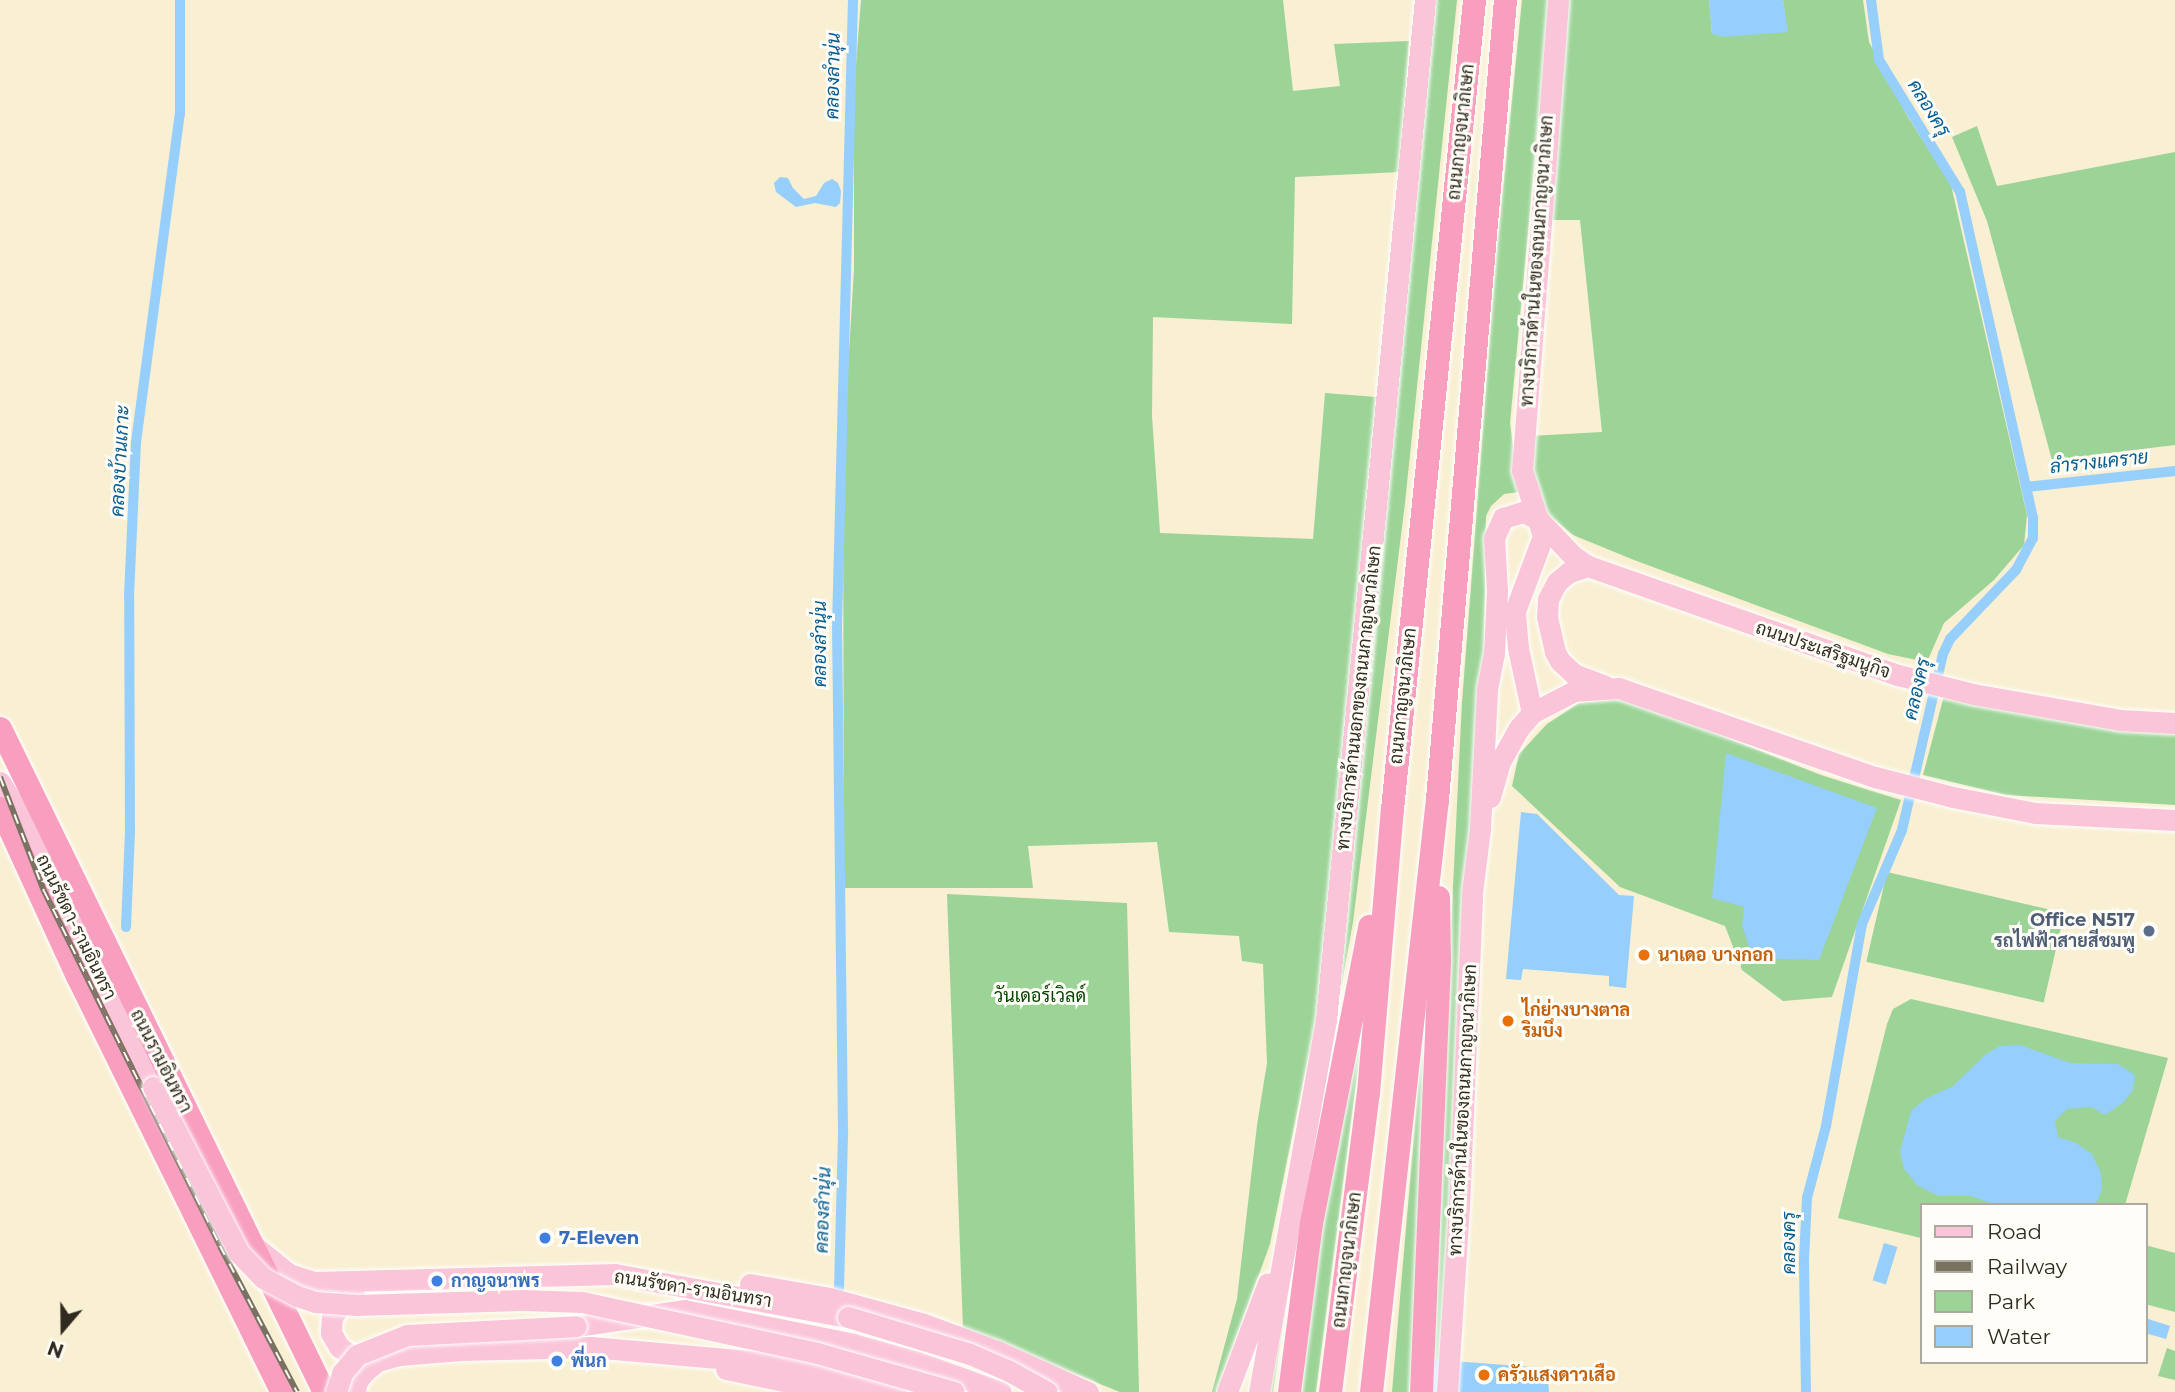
<!DOCTYPE html>
<html>
<head>
<meta charset="utf-8">
<style>
	body { margin:0 }
	#map { position:relative; width:2175px; height:1392px; overflow:hidden; background:#f9efd2; font-family:Montserrat,Sarabun,sans-serif }
	div>[style] { position:absolute }
	[style*='--x'] { left:calc(var(--x)*1px); top:calc(var(--y)*1px); width:calc(var(--w)*1px); rotate:calc(var(--a)*1deg) }
	.green>* { inset:0; background:#9cd396; transform-origin:0 0 }
	.water>* { inset:0; background:#96cefc; transform-origin:0 0 }
	.canal>* { height:10px; margin:-5px; padding:0 5px; transform-origin:5px; border-radius:5px; background:#96cefc }
	.roads { filter:drop-shadow(0 0 2px #fff) drop-shadow(0 0 2px #fff) }
	.major>* { height:21px; margin:-10.5px; padding:0 10.5px; transform-origin:10.5px; border-radius:10.5px; background:#fbc5d9 }
	.highway>* { height:23px; margin:-11.5px; padding:0 11.5px; transform-origin:11.5px; border-radius:11.5px; background:#f89fc0 }
	.rail>* { height:6px; margin-top:-3px; transform-origin:0; background:repeating-linear-gradient(90deg,#fffdf7 0 10px,#797261 0 20px); box-sizing:border-box; border-block:2px solid #797261 }
	.bridges { filter:drop-shadow(0 0 2px #fff) drop-shadow(0 0 2px #fff) }
	.major-bridge>* { height:21px; margin:-10.5px; padding:0 10.5px; transform-origin:10.5px; border-radius:10.5px; background:#fbc5d9 }
	.dots>* { width:19px; height:19px; translate:-50% -50%; box-sizing:border-box; border:4px solid #fffdf7; border-radius:50% }
	span { translate:-50% -50%; white-space:nowrap; text-align:center; line-height:1.15; -webkit-text-stroke:6px #fffdf7; paint-order:stroke }
	.street-label { font-size:18px; color:#2f2b20 }
	.service-label { font-size:18px; color:#4e5e75; font-weight:700 }
	.right { translate:-100% -50%; text-align:right }
	.food-label { font-size:18px; color:#c56008; font-weight:700 }
	.left { translate:0 -50%; text-align:left }
	.park-label { font-size:18px; color:#044401 }
	.shop-label { font-size:18px; color:#366cbe; font-weight:700 }
	.water-label { font-size:19px; color:#045c91; font-style:italic }
	.legend { position:absolute; left:1920px; top:1203px; width:228px; height:161px; box-sizing:border-box; background:#fffdf7; border:2px solid #aca9a1; margin:0; padding:9px 12px; list-style:none; font-size:21px; color:#2f2b20 }
	.legend li { display:flex; align-items:center; gap:14px; height:35px }
	.legend b { width:35px; border:2px solid #aca9a1 }
	.north { position:absolute; left:28px; top:1294px; width:70px; height:70px; -webkit-text-stroke:5px #fffdf7; paint-order:stroke; rotate:200deg; font-size:19px; font-weight:700; line-height:28px; text-align:center; color:#2f2b20 }
	.north::after { content:''; display:block; margin:auto; width:24px; height:32px; background:#2f2b20; clip-path:polygon(50% 0,100% 100%,50% 72%,0 100%) }
</style>
</head>
<body>
<div id="map">
	<div class="green">
		<i style="clip-path:polygon(861px 0,1283px 0,1293px 91px,1340px 86px,1334px 44px,1409px 41px,1400px 172px,1295px 177px,1292px 324px,1153px 317px,1152px 416px,1160px 533px,1313px 539px,1325px 393px,1376px 397px,1320px 1001px,1270px 1244px,1216px 1392px,1212px 1392px,1237px 1299px,1257px 1125px,1267px 1063px,1263px 964px,1242px 961px,1239px 936px,1169px 932px,1157px 842px,1028px 846px,1033px 888px,844px 888px,843px 453px,854px 269px,854px 91px)"></i>
		<i style="clip-path:polygon(1430px 0,1457px 0,1405px 503px,1353px 922px,1302px 1204px,1273px 1392px,1264px 1392px,1314px 1116px)"></i>
		<i style="clip-path:polygon(1522px 0,1550px 0,1510px 423px,1519px 492px,1504px 494px,1491px 506px,1486px 516px,1484px 654px,1440px 1360px,1430px 1359px,1462px 702px,1496px 258px)"></i>
		<i style="clip-path:polygon(1567px 0,1709px 0,1712px 33px,1787px 32px,1783px 0,1863px 0,1869px 42px,1906px 114px,1951px 185px,2027px 515px,2024px 545px,1994px 580px,1944px 623px,1927px 662px,1888px 654px,1634px 560px,1573px 535px,1544px 511px,1530px 475px,1530px 436px,1602px 432px,1580px 220px,1550px 220px)"></i>
		<i style="clip-path:polygon(1977px 126px,1997px 186px,2175px 152px,2175px 445px,2052px 460px,1987px 221px,1952px 137px)"></i>
		<i style="clip-path:polygon(1945px 692px,2175px 726px,2175px 805px,2006px 795px,1923px 775px)"></i>
		<i style="clip-path:polygon(1621px 699px,1670px 715px,1821px 775px,1901px 800px,1832px 997px,1783px 1001px,1742px 970px,1725px 926px,1620px 887px,1512px 786px,1519px 754px,1547px 724px,1579px 703px)"></i>
		<i style="left:1887px;top:872px;width:182px;height:92px;rotate:13deg"></i>
		<i style="clip-path:polygon(947px 894px,1127px 903px,1139px 1392px,1120px 1392px,963px 1329px)"></i>
		<i style="clip-path:polygon(1911px 999px,2168px 1058px,2125px 1205px,1921px 1205px,1921px 1238px,1838px 1218px,1887px 1024px,1893px 1009px)"></i>
		<i style="clip-path:polygon(1357px 1014px,1365px 1015px,1316px 1392px,1302px 1392px,1320px 1238px)"></i>
		<i style="clip-path:polygon(1424px 1017px,1429px 1019px,1412px 1358px,1409px 1392px,1392px 1392px)"></i>
		<i style="clip-path:polygon(2145px 1245px,2175px 1253px,2175px 1312px,2145px 1304px)"></i>
		<i style="clip-path:polygon(2167px 1348px,2175px 1351px,2175px 1380px,2158px 1376px)"></i>
	</div>
	<div class="water">
		<i style="clip-path:polygon(1709px 0,1783px 0,1788px 32px,1724px 37px,1712px 34px)"></i>
		<i style="clip-path:polygon(780px 177px,788px 178px,793px 188px,804px 199px,816px 196px,824px 183px,832px 179px,838px 183px,841px 191px,840px 203px,836px 207px,815px 203px,796px 207px,776px 192px,774px 183px)"></i>
		<i style="clip-path:polygon(1726px 753px,1877px 808px,1819px 960px,1779px 959px,1757px 953px,1749px 947px,1742px 925px,1744px 907px,1712px 898px)"></i>
		<i style="clip-path:polygon(1521px 812px,1537px 814px,1619px 895px,1634px 896px,1626px 988px,1609px 986px,1609px 976px,1523px 969px,1521px 980px,1506px 979px)"></i>
		<i style="clip-path:polygon(2020px 1045px,2070px 1063px,2118px 1064px,2135px 1075px,2133px 1090px,2124px 1102px,2105px 1115px,2091px 1107px,2067px 1109px,2055px 1121px,2058px 1137px,2076px 1143px,2092px 1154px,2101px 1173px,2102px 1191px,2095px 1205px,1996px 1205px,1971px 1196px,1938px 1196px,1917px 1185px,1904px 1169px,1900px 1152px,1911px 1111px,1925px 1099px,1953px 1086px,1986px 1054px,2000px 1046px)"></i>
		<i style="left:1884px;top:1243px;width:14px;height:39px;rotate:17deg"></i>
		<i style="clip-path:polygon(2145px 1318px,2170px 1326px,2166px 1339px,2145px 1333px)"></i>
		<i style="clip-path:polygon(1412px 1358px,1531px 1367px,1541px 1371px,1548px 1380px,1549px 1392px,1410px 1392px)"></i>
	</div>
	<div class="canal">
		<i style="--x:2026;--y:487;--w:150;--a:-6.1"></i>
		<i style="--x:126;--y:927;--w:95;--a:-87.6"></i>
		<i style="--x:130;--y:832;--w:236;--a:-90.2"></i>
		<i style="--x:129;--y:596;--w:154;--a:-87.4"></i>
		<i style="--x:136;--y:442;--w:331;--a:-82.4"></i>
		<i style="--x:180;--y:114;--w:114;--a:-90"></i>
		<i style="--x:839;--y:1288;--w:158;--a:-88.5"></i>
		<i style="--x:843;--y:1130;--w:503;--a:-90.68"></i>
		<i style="--x:837;--y:627;--w:627;--a:-88.54"></i>
		<i style="--x:1806;--y:1392;--w:133;--a:-90.9"></i>
		<i style="--x:1804;--y:1259;--w:61;--a:-87.2"></i>
		<i style="--x:1807;--y:1198;--w:74;--a:-75.2"></i>
		<i style="--x:1826;--y:1126;--w:205;--a:-79.9"></i>
		<i style="--x:1862;--y:924;--w:102;--a:-66.9"></i>
		<i style="--x:1902;--y:830;--w:181;--a:-76.9"></i>
		<i style="--x:1943;--y:654;--w:17;--a:-65"></i>
		<i style="--x:1950;--y:639;--w:95;--a:-46.3"></i>
		<i style="--x:2016;--y:570;--w:36;--a:-62"></i>
		<i style="--x:2033;--y:538;--w:20;--a:-90"></i>
		<i style="--x:2033;--y:518;--w:334;--a:-102.6"></i>
		<i style="--x:1960;--y:192;--w:155;--a:-121.5"></i>
		<i style="--x:1879;--y:60;--w:61;--a:-97.6"></i>
	</div>
	<div class="roads">
		<div class="major">
			<i style="--x:1588;--y:566;--w:20;--a:162"></i>
			<i style="--x:1569;--y:572;--w:16;--a:140"></i>
			<i style="--x:1557;--y:582;--w:19;--a:118"></i>
			<i style="--x:1548;--y:599;--w:18;--a:93"></i>
			<i style="--x:1547;--y:617;--w:36;--a:77"></i>
			<i style="--x:1555;--y:652;--w:10;--a:61"></i>
			<i style="--x:1560;--y:661;--w:19;--a:43"></i>
			<i style="--x:1574;--y:674;--w:33;--a:21"></i>
			<i style="--x:1532;--y:713;--w:47;--a:-27.6"></i>
			<i style="--x:1574;--y:691;--w:45;--a:-3.8"></i>
			<i style="--x:1619;--y:688;--w:271;--a:19.2"></i>
			<i style="--x:1875;--y:777;--w:81;--a:14.4"></i>
			<i style="--x:1953;--y:797;--w:84;--a:11"></i>
			<i style="--x:2035;--y:813;--w:140;--a:2.9"></i>
			<i style="--x:0;--y:782;--w:58;--a:59"></i>
			<i style="--x:30;--y:832;--w:283;--a:64.2"></i>
			<i style="--x:1490;--y:797;--w:36;--a:-74"></i>
			<i style="--x:1500;--y:762;--w:39;--a:-61"></i>
			<i style="--x:1519;--y:728;--w:20;--a:-49"></i>
			<i style="--x:1532;--y:713;--w:66;--a:-102.2"></i>
			<i style="--x:1518;--y:648;--w:37;--a:-95"></i>
			<i style="--x:1515;--y:611;--w:80;--a:-69.5"></i>
			<i style="--x:1543;--y:536;--w:69;--a:-107.7"></i>
			<i style="--x:1522;--y:470;--w:471;--a:-85.6"></i>
			<i style="--x:253;--y:1245;--w:46;--a:38.9"></i>
			<i style="--x:289;--y:1274;--w:26;--a:18"></i>
			<i style="--x:314;--y:1282;--w:301;--a:-1.5"></i>
			<i style="--x:615;--y:1274;--w:237;--a:10.5"></i>
			<i style="--x:750;--y:1284;--w:80;--a:10"></i>
			<i style="--x:829;--y:1298;--w:98;--a:15.3"></i>
			<i style="--x:924;--y:1324;--w:78;--a:20.3"></i>
			<i style="--x:997;--y:1351;--w:100;--a:24.3"></i>
			<i style="--x:354;--y:1295;--w:11;--a:153"></i>
			<i style="--x:344;--y:1300;--w:21;--a:125"></i>
			<i style="--x:332;--y:1317;--w:16;--a:94"></i>
			<i style="--x:331;--y:1333;--w:16;--a:60"></i>
			<i style="--x:339;--y:1347;--w:12;--a:35"></i>
			<i style="--x:349;--y:1354;--w:24;--a:17"></i>
			<i style="--x:576;--y:1326;--w:109;--a:-8.4"></i>
			<i style="--x:684;--y:1310;--w:173;--a:11.3"></i>
			<i style="--x:854;--y:1344;--w:66;--a:15.7"></i>
			<i style="--x:918;--y:1362;--w:88;--a:19.9"></i>
			<i style="--x:726;--y:1369;--w:113;--a:11.7"></i>
			<i style="--x:355;--y:1392;--w:11;--a:-80"></i>
			<i style="--x:357;--y:1381;--w:14;--a:-51"></i>
			<i style="--x:366;--y:1370;--w:15;--a:-37"></i>
			<i style="--x:378;--y:1361;--w:22;--a:-16"></i>
			<i style="--x:399;--y:1355;--w:62;--a:-4.6"></i>
			<i style="--x:461;--y:1350;--w:130;--a:-1.3"></i>
			<i style="--x:591;--y:1347;--w:185;--a:5"></i>
			<i style="--x:775;--y:1363;--w:124;--a:13.5"></i>
			<i style="--x:1227;--y:1392;--w:116;--a:-69.4"></i>
			<i style="--x:1259;--y:1392;--w:378;--a:-79.8"></i>
			<i style="--x:1326;--y:1020;--w:1025;--a:-84.46"></i>
			<i style="--x:1447;--y:1392;--w:184;--a:-86.3"></i>
			<i style="--x:1459;--y:1208;--w:315;--a:-87.6"></i>
			<i style="--x:1472;--y:893;--w:64;--a:-82.9"></i>
			<i style="--x:1480;--y:829;--w:140;--a:-87.1"></i>
			<i style="--x:1487;--y:689;--w:36;--a:-79"></i>
			<i style="--x:1494;--y:654;--w:63;--a:-87.3"></i>
			<i style="--x:1497;--y:591;--w:53;--a:-93.2"></i>
			<i style="--x:1494;--y:538;--w:22;--a:-66"></i>
			<i style="--x:1503;--y:518;--w:21;--a:-17"></i>
			<i style="--x:1523;--y:512;--w:17;--a:25"></i>
			<i style="--x:1538;--y:519;--w:51;--a:46.6"></i>
			<i style="--x:1573;--y:556;--w:18;--a:34"></i>
			<i style="--x:1588;--y:566;--w:329;--a:19.4"></i>
			<i style="--x:1898;--y:675;--w:77;--a:14.2"></i>
			<i style="--x:1973;--y:694;--w:149;--a:10"></i>
			<i style="--x:2120;--y:720;--w:55;--a:3.1"></i>
		</div>
		<div class="highway">
			<i style="--x:0;--y:728;--w:739;--a:63.99"></i>
			<i style="--x:0;--y:808;--w:185;--a:65.4"></i>
			<i style="--x:77;--y:976;--w:464;--a:63.8"></i>
			<i style="--x:1289;--y:1392;--w:170;--a:-82.6"></i>
			<i style="--x:1311;--y:1223;--w:303;--a:-78.9"></i>
			<i style="--x:1330;--y:1392;--w:301;--a:-82.8"></i>
			<i style="--x:1368;--y:1093;--w:285;--a:-85.2"></i>
			<i style="--x:1392;--y:809;--w:813;--a:-84.21"></i>
			<i style="--x:1371;--y:1392;--w:597;--a:-83.65"></i>
			<i style="--x:1437;--y:799;--w:802;--a:-85.14"></i>
			<i style="--x:1421;--y:1392;--w:433;--a:-87.6"></i>
			<i style="--x:1439;--y:959;--w:62;--a:-90.9"></i>
		</div>
	</div>
	<div class="rail">
		<i style="--x:0;--y:777;--w:122;--a:68.9"></i>
		<i style="--x:44;--y:891;--w:396;--a:63.6"></i>
		<i style="--x:220;--y:1246;--w:165;--a:62.2"></i>
	</div>
	<div class="bridges">
		<div class="major-bridge">
			<i style="--x:153;--y:1087;--w:187;--a:62.6"></i>
			<i style="--x:239;--y:1253;--w:35;--a:46"></i>
			<i style="--x:263;--y:1278;--w:38;--a:28"></i>
			<i style="--x:297;--y:1296;--w:19;--a:18"></i>
			<i style="--x:315;--y:1302;--w:42;--a:4.1"></i>
			<i style="--x:357;--y:1305;--w:165;--a:-1.7"></i>
			<i style="--x:522;--y:1300;--w:60;--a:1.9"></i>
			<i style="--x:582;--y:1302;--w:240;--a:12.2"></i>
			<i style="--x:817;--y:1353;--w:142;--a:15.9"></i>
			<i style="--x:848;--y:1317;--w:127;--a:16.9"></i>
			<i style="--x:970;--y:1354;--w:43;--a:23.6"></i>
			<i style="--x:1009;--y:1371;--w:43;--a:28.9"></i>
			<i style="--x:336;--y:1392;--w:20;--a:-72"></i>
			<i style="--x:342;--y:1373;--w:23;--a:-50"></i>
			<i style="--x:357;--y:1355;--w:54;--a:-21.8"></i>
			<i style="--x:407;--y:1335;--w:169;--a:-3"></i>
		</div>
	</div>
	<div class="dots">
		<i style="left:2149px;top:931px;background:#5c6f8a"></i>
		<i style="left:1644px;top:955px;background:#e8710a"></i>
		<i style="left:1508px;top:1021px;background:#e8710a"></i>
		<i style="left:545px;top:1238px;background:#3f7fe0"></i>
		<i style="left:437px;top:1281px;background:#3f7fe0"></i>
		<i style="left:557px;top:1361px;background:#3f7fe0"></i>
		<i style="left:1484px;top:1375px;background:#e8710a"></i>
	</div>
	<div class="street-label">
		<span style="left:1461px;top:132px;rotate:-84deg">ถนนกาญจนาภิเษก</span>
		<span style="left:1537px;top:261px;rotate:-86deg">ทางบริการด้านในของถนนกาญจนาภิเษก</span>
		<span style="left:1823px;top:650px;rotate:19deg">ถนนประเสริฐมนูกิจ</span>
		<span style="left:1403px;top:696px;rotate:-84deg">ถนนกาญจนาภิเษก</span>
		<span style="left:1359px;top:698px;rotate:-84deg">ทางบริการด้านนอกของถนนกาญจนาภิเษก</span>
		<span style="left:76px;top:927px;rotate:64deg">ถนนรัชดา-รามอินทรา</span>
		<span style="left:161px;top:1061px;rotate:63deg">ถนนรามอินทรา</span>
		<span style="left:1463px;top:1110px;rotate:-87deg">ทางบริการด้านในของถนนกาญจนาภิเษก</span>
		<span style="left:1347px;top:1260px;rotate:-83deg">ถนนกาญจนาภิเษก</span>
		<span style="left:693px;top:1289px;rotate:9deg">ถนนรัชดา-รามอินทรา</span>
	</div>
	<div class="service-label">
		<span class="right" style="left:2135px;top:931px">Office N517<br>รถไฟฟ้าสายสีชมพู</span>
	</div>
	<div class="food-label">
		<span class="left" style="left:1658px;top:955px">นาเดอ บางกอก</span>
		<span class="left" style="left:1522px;top:1021px">ไก่ย่างบางตาล<br>ริมบึง</span>
		<span class="left" style="left:1498px;top:1375px">ครัวแสงดาวเสือ</span>
	</div>
	<div class="park-label">
		<span style="left:1040px;top:996px">วันเดอร์เวิลด์</span>
	</div>
	<div class="shop-label">
		<span class="left" style="left:559px;top:1238px">7-Eleven</span>
		<span class="left" style="left:451px;top:1281px">กาญจนาพร</span>
		<span class="left" style="left:571px;top:1361px">พี่นก</span>
	</div>
	<div class="water-label">
		<span style="left:833px;top:76px;rotate:-89deg">คลองลำนุ่น</span>
		<span style="left:1929px;top:108px;rotate:58deg">คลองครุ</span>
		<span style="left:120px;top:461px;rotate:-87deg">คลองบ้านเกาะ</span>
		<span style="left:2099px;top:462px;rotate:-6deg">ลำรางแคราย</span>
		<span style="left:820px;top:644px;rotate:-90deg">คลองลำนุ่น</span>
		<span style="left:1917px;top:689px;rotate:-77deg">คลองครุ</span>
		<span style="left:823px;top:1210px;rotate:-88deg">คลองลำนุ่น</span>
		<span style="left:1789px;top:1243px;rotate:-90deg">คลองครุ</span>
	</div>
	<ul class="legend">
	<li><b style="height:9px;background:#fbc5d9"></b>Road</li>
	<li><b style="height:9px;background:#797261"></b>Railway</li>
	<li><b style="height:19px;background:#9cd396"></b>Park</li>
	<li><b style="height:19px;background:#96cefc"></b>Water</li>
	</ul>
	<div class="north">N</div>
</div>
</body>
</html>
